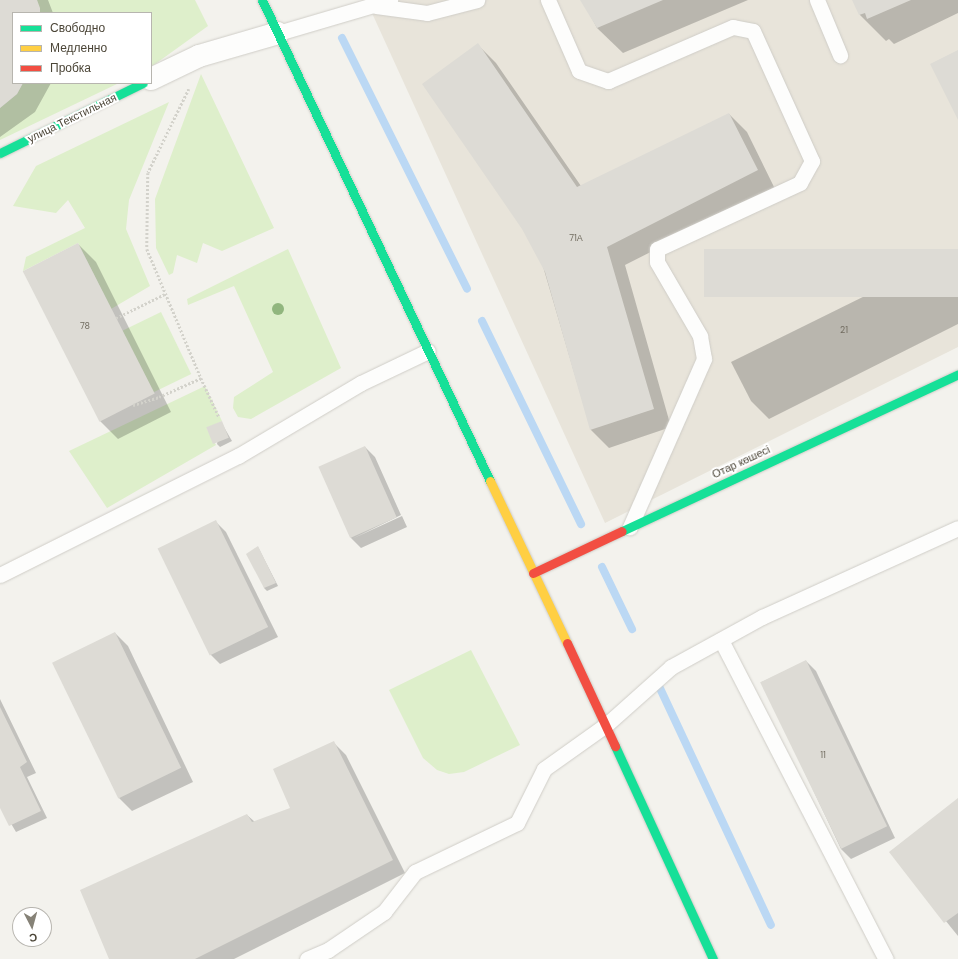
<!DOCTYPE html>
<html>
<head>
<meta charset="utf-8">
<style>
	body { margin:0 }
	#map { position:relative; width:958px; height:959px; overflow:hidden; background:#f3f2ed; font-family:"DM Sans",sans-serif }
	div>[style] { position:absolute }
	[style*='--x'] { left:calc(var(--x)*1px); top:calc(var(--y)*1px); width:calc(var(--w)*1px); rotate:calc(var(--a)*1deg) }
	.residential>* { inset:0; background:#e8e4da }
	.green>* { inset:0; background:#deefcb; transform-origin:0 0 }
	.shadow>* { inset:0; background:#0003 }
	.stream>* { height:8px; margin:-4px; padding:0 4px; transform-origin:4px; border-radius:4px; background:#bbd8f4 }
	.building>* { inset:0; background:#dddbd5; transform-origin:0 0 }
	.path>* { height:2.5px; margin-top:-1.25px; transform-origin:0; background:repeating-linear-gradient(90deg,#d3d2cb 0 2px,transparent 0 4px) }
	.roads { filter:drop-shadow(0 0 1px #cfcdc7) drop-shadow(0 0 1px #cfcdc7) }
	.lane>* { height:15px; margin:-7.5px; padding:0 7.5px; transform-origin:7.5px; border-radius:7.5px; background:#fdfdfc }
	.street>* { height:22px; margin:-11px; padding:0 11px; transform-origin:11px; border-radius:11px; background:#fdfdfc }
	.fast>* { height:9px; margin:-4.5px; padding:0 4.5px; transform-origin:4.5px; border-radius:4.5px; background:#16e098 }
	.slow>* { height:9px; margin:-4.5px; padding:0 4.5px; transform-origin:4.5px; border-radius:4.5px; background:#ffcf43 }
	.jam>* { height:9px; margin:-4.5px; padding:0 4.5px; transform-origin:4.5px; border-radius:4.5px; background:#f24e42 }
	.trees>* { width:12px; height:12px; margin:-6px; border-radius:50%; background:#91b67e }
	span { translate:-50% -50%; white-space:nowrap; text-align:center; line-height:1.15; -webkit-text-stroke:4px #fff; paint-order:stroke }
	.number-label { font-size:9px; color:#706b5f }
	.number-label span { -webkit-text-stroke-width:0 }
	.street-label { font-size:11px; color:#4b4537 }
	.legend { position:absolute; left:12px; top:12px; width:140px; height:72px; box-sizing:border-box; background:#fff; border:1px solid #b7b5af; margin:0; padding:5px 7px; list-style:none; font-size:12px; color:#4b4537 }
	.legend li { display:flex; align-items:center; gap:8px; height:20px }
	.legend b { width:20px; border:1px solid #b7b5af }
	.north { position:absolute; left:12px; top:907px; width:40px; height:40px; box-sizing:border-box; background:#fff; border:1px solid #b7b5af; border-radius:50%; rotate:174deg; font-size:11px; font-weight:700; line-height:16px; text-align:center; color:#4b4537 }
	.north::after { content:''; display:block; margin:auto; width:14px; height:18px; background:#868277; clip-path:polygon(50% 0,100% 100%,50% 72%,0 100%) }
</style>
</head>
<body>
<div id="map">
	<div class="residential">
		<i style="clip-path:polygon(366px 0,958px 0,958px 347px,605px 523px)"></i>
	</div>
	<div class="green">
		<i style="clip-path:polygon(37px 0,195px 0,208px 26px,151px 67px,151px 13px,40px 13px)"></i>
		<i style="clip-path:polygon(201px 74px,274px 228px,222px 251px,203px 243px,197px 263px,177px 255px,173px 273px,169px 275px,156px 248px,155px 199px)"></i>
		<i style="clip-path:polygon(23px 83px,119px 83px,0 140px,0 108px,17px 94px)"></i>
		<i style="clip-path:polygon(169px 102px,129px 200px,126px 229px,150px 286px,111px 309px,78px 243px,23px 271px,26px 257px,85px 228px,68px 200px,56px 213px,13px 206px,36px 166px)"></i>
		<i style="clip-path:polygon(288px 249px,341px 368px,251px 419px,238px 417px,233px 408px,234px 397px,273px 372px,234px 286px,188px 305px,187px 299px)"></i>
		<i style="left:161px;top:312px;width:69px;height:43px;rotate:64deg"></i>
		<i style="clip-path:polygon(205px 386px,222px 421px,207px 429px,216px 445px,107px 508px,69px 451px)"></i>
		<i style="clip-path:polygon(471px 650px,520px 745px,464px 772px,449px 774px,437px 770px,423px 758px,389px 690px)"></i>
	</div>
	<div class="shadow">
		<i style="clip-path:polygon(0 0,48px 0,53px 13px,13px 13px,13px 83px,51px 83px,35px 112px,0 137px)"></i>
		<i style="clip-path:polygon(582px 0,748px 0,623px 53px,597px 28px)"></i>
		<i style="clip-path:polygon(853px 0,958px 0,958px 13px,894px 44px,889px 39px,886px 41px,860px 15px)"></i>
		<i style="clip-path:polygon(478px 45px,496px 63px,581px 186px,729px 114px,747px 132px,775px 189px,625px 265px,671px 427px,609px 448px,591px 430px)"></i>
		<i style="clip-path:polygon(78px 244px,96px 262px,171px 412px,118px 439px,100px 421px)"></i>
		<i style="clip-path:polygon(958px 250px,958px 324px,769px 419px,751px 401px,731px 362px)"></i>
		<i style="clip-path:polygon(221px 422px,232px 441px,220px 447px,217px 444px)"></i>
		<i style="clip-path:polygon(365px 447px,375px 457px,401px 515px,354px 538px,402px 516px,407px 527px,361px 548px,351px 538px)"></i>
		<i style="clip-path:polygon(215px 521px,226px 532px,278px 637px,220px 664px,210px 654px)"></i>
		<i style="clip-path:polygon(258px 547px,278px 586px,267px 591px,264px 588px)"></i>
		<i style="clip-path:polygon(115px 633px,128px 646px,193px 782px,132px 811px,119px 798px)"></i>
		<i style="clip-path:polygon(806px 661px,816px 671px,895px 838px,851px 859px,841px 849px,762px 682px)"></i>
		<i style="clip-path:polygon(0 699px,36px 773px,27px 777px,47px 818px,16px 832px,0 805px)"></i>
		<i style="clip-path:polygon(333px 742px,346px 755px,405px 873px,234px 959px,110px 959px,247px 815px,255px 822px,291px 809px)"></i>
		<i style="clip-path:polygon(958px 799px,958px 936px,890px 852px)"></i>
	</div>
	<div class="stream">
		<i style="--x:342;--y:38;--w:280;--a:63.5"></i>
		<i style="--x:482;--y:321;--w:226;--a:64"></i>
		<i style="--x:602;--y:567;--w:69;--a:64.2"></i>
		<i style="--x:658;--y:684;--w:266;--a:64.9"></i>
	</div>
	<div class="building">
		<i style="clip-path:polygon(0 0,37px 0,40px 8px,40px 13px,13px 13px,13px 83px,23px 83px,17px 94px,0 108px)"></i>
		<i style="clip-path:polygon(580px 0,663px 0,597px 28px)"></i>
		<i style="clip-path:polygon(852px 0,911px 0,867px 19px,865px 13px,859px 15px)"></i>
		<i style="clip-path:polygon(478px 43px,577px 187px,729px 113px,758px 170px,607px 247px,654px 409px,590px 430px,545px 272px,522px 229px,422px 84px)"></i>
		<i style="clip-path:polygon(958px 50px,958px 120px,930px 64px)"></i>
		<i style="left:78px;top:243px;width:169px;height:62px;rotate:63deg"></i>
		<i style="left:958px;top:249px;width:48px;height:254px;rotate:90deg"></i>
		<i style="left:222px;top:421px;width:18px;height:17px;rotate:68deg"></i>
		<i style="left:365px;top:446px;width:78px;height:51px;rotate:66deg"></i>
		<i style="left:216px;top:520px;width:119px;height:65px;rotate:64deg"></i>
		<i style="clip-path:polygon(258px 546px,276px 583px,264px 588px,246px 554px)"></i>
		<i style="left:115px;top:632px;width:151px;height:70px;rotate:64deg"></i>
		<i style="left:806px;top:660px;width:185px;height:51px;rotate:64deg"></i>
		<i style="clip-path:polygon(0 707px,27px 762px,20px 767px,41px 811px,9px 826px,0 808px)"></i>
		<i style="clip-path:polygon(334px 741px,393px 860px,195px 959px,109px 959px,80px 890px,247px 814px,252px 822px,290px 808px,273px 769px)"></i>
		<i style="clip-path:polygon(958px 798px,958px 913px,944px 923px,889px 852px)"></i>
	</div>
	<div class="path">
		<i style="--x:189;--y:89;--w:93;--a:116"></i>
		<i style="--x:148;--y:173;--w:76;--a:90.8"></i>
		<i style="--x:147;--y:249;--w:140;--a:67.3"></i>
		<i style="--x:116;--y:318;--w:55;--a:-26.1"></i>
		<i style="--x:133;--y:405;--w:27;--a:-17"></i>
		<i style="--x:159;--y:397;--w:46;--a:-24.3"></i>
		<i style="--x:201;--y:378;--w:43;--a:65.2"></i>
	</div>
	<div class="roads">
		<div class="lane">
			<i style="--x:548;--y:0;--w:77;--a:66.4"></i>
			<i style="--x:579;--y:71;--w:31;--a:19"></i>
			<i style="--x:608;--y:81;--w:136;--a:-23.4"></i>
			<i style="--x:733;--y:27;--w:20;--a:11"></i>
			<i style="--x:753;--y:31;--w:143;--a:65.6"></i>
			<i style="--x:812;--y:161;--w:25;--a:119"></i>
			<i style="--x:800;--y:183;--w:157;--a:155.2"></i>
			<i style="--x:657;--y:249;--w:13;--a:90"></i>
			<i style="--x:657;--y:262;--w:86;--a:59.8"></i>
			<i style="--x:700;--y:336;--w:23;--a:80"></i>
			<i style="--x:704;--y:359;--w:184;--a:113.8"></i>
			<i style="--x:817;--y:0;--w:60;--a:67.3"></i>
			<i style="--x:376;--y:6;--w:51;--a:7.8"></i>
			<i style="--x:427;--y:13;--w:52;--a:-14.6"></i>
			<i style="--x:278;--y:33;--w:117;--a:-16.4"></i>
			<i style="--x:0;--y:575;--w:266;--a:-26.6"></i>
			<i style="--x:238;--y:456;--w:143;--a:-30.7"></i>
			<i style="--x:361;--y:383;--w:74;--a:-25.5"></i>
			<i style="--x:721;--y:640;--w:359;--a:62.7"></i>
			<i style="--x:307;--y:959;--w:23;--a:-23"></i>
			<i style="--x:328;--y:950;--w:68;--a:-34.2"></i>
			<i style="--x:384;--y:912;--w:51;--a:-52.2"></i>
			<i style="--x:415;--y:872;--w:113;--a:-25.7"></i>
			<i style="--x:517;--y:823;--w:60;--a:-63.4"></i>
			<i style="--x:544;--y:769;--w:76;--a:-35.4"></i>
			<i style="--x:606;--y:725;--w:87;--a:-41.7"></i>
			<i style="--x:671;--y:667;--w:104;--a:-28.8"></i>
			<i style="--x:762;--y:617;--w:215;--a:-24.4"></i>
		</div>
		<div class="street">
			<i style="--x:151;--y:79;--w:53;--a:-25.6"></i>
			<i style="--x:199;--y:56;--w:82;--a:-16.2"></i>
		</div>
		<div class="fast">
			<i style="--x:262;--y:0;--w:532;--a:64.64"></i>
			<i style="--x:0;--y:153;--w:159;--a:-26.1"></i>
			<i style="--x:622;--y:531;--w:371;--a:-25"></i>
			<i style="--x:615;--y:746;--w:234;--a:65.3"></i>
		</div>
		<div class="slow">
			<i style="--x:490;--y:481;--w:179;--a:64.6"></i>
		</div>
		<div class="jam">
			<i style="--x:533;--y:573;--w:98;--a:-25.3"></i>
			<i style="--x:567;--y:643;--w:114;--a:65"></i>
		</div>
	</div>
	<div class="trees">
		<i style="left:278px;top:309px"></i>
	</div>
	<div class="number-label">
		<span style="left:576px;top:238px">71А</span>
		<span style="left:85px;top:326px">78</span>
		<span style="left:844px;top:330px">21</span>
		<span style="left:823px;top:755px">11</span>
	</div>
	<div class="street-label">
		<span style="left:72px;top:118px;rotate:-26deg">улица Текстильная</span>
		<span style="left:741px;top:462px;rotate:-25deg">Отар көшесі</span>
	</div>
	<ul class="legend">
	<li><b style="height:5px;background:#16e098"></b>Свободно</li>
	<li><b style="height:5px;background:#ffcf43"></b>Медленно</li>
	<li><b style="height:5px;background:#f24e42"></b>Пробка</li>
	</ul>
	<div class="north">С</div>
</div>
</body>
</html>
